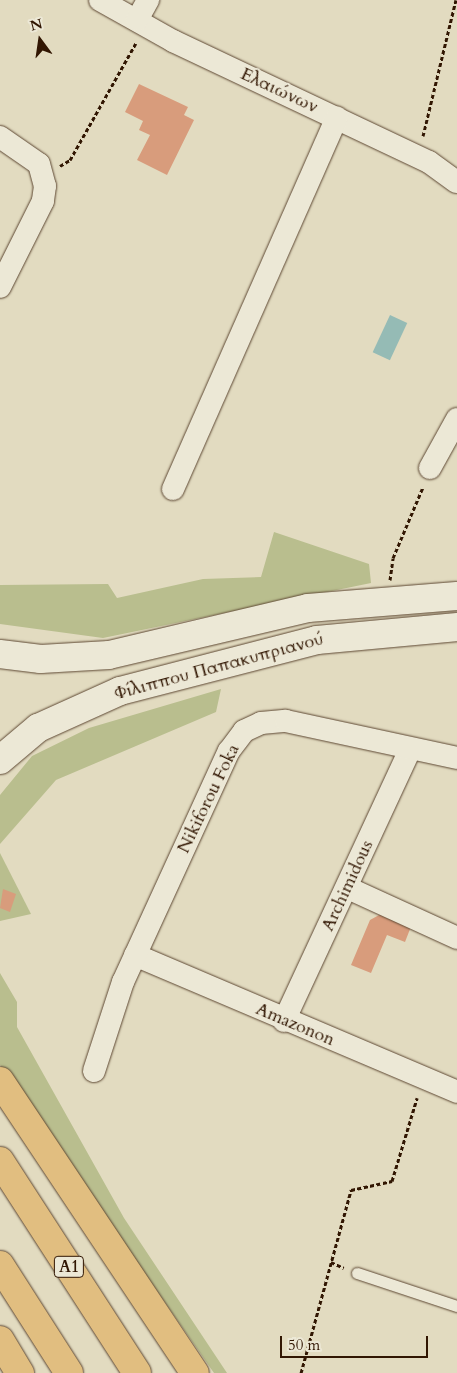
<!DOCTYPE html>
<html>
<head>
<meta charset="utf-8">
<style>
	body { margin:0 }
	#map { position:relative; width:457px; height:1373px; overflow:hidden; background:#e2dbc0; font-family:Cardo,serif }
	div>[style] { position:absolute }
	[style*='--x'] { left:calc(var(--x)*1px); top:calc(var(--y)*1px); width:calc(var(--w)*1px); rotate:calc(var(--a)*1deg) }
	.green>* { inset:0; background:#b9be8e }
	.water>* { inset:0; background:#95bbb5; transform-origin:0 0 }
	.building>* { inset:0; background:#d89c7c }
	.path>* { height:3px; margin-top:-1.5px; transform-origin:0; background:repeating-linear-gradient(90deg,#311602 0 4px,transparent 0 6.5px) }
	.roads { filter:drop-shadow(0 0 1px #5d4732) drop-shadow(0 0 1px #5d4732) }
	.service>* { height:11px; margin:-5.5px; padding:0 5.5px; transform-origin:5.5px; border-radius:5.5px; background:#ece8d6 }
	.minor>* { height:22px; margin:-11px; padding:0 11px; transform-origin:11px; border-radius:11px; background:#ece8d6 }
	.secondary>* { height:28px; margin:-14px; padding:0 14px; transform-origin:14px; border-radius:14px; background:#ece8d6 }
	.motorway>* { height:28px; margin:-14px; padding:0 14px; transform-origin:14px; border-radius:14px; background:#e1be80 }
	span { translate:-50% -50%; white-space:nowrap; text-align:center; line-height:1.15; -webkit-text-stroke:4px #ece8d6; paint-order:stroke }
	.shield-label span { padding:1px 4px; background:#ece8d6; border:1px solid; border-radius:4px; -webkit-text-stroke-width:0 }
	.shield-label { font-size:16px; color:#311602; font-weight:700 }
	.street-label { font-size:18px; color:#311602 }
	.north { position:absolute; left:15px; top:15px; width:50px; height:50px; -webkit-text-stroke:4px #ece8d6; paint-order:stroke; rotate:346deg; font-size:14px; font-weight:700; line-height:20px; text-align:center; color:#311602 }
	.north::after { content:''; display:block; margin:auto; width:18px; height:22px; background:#311602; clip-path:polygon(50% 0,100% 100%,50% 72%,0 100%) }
	.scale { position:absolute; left:280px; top:1336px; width:148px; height:22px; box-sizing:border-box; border:2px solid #311602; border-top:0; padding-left:6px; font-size:15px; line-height:18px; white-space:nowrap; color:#311602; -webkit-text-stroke:4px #ece8d6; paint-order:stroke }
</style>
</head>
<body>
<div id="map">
	<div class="green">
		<i style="clip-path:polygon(274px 532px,369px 564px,371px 583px,103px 638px,0 624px,0 585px,108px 584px,117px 598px,203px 579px,261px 577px)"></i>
		<i style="clip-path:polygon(221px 689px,216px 712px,56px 780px,0 844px,0 795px,32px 756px,89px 728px)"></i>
		<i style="clip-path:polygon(0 853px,31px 914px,0 921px)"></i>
		<i style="clip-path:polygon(0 973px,17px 1002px,17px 1027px,124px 1218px,227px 1373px,214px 1373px,0 1065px)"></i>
	</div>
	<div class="water">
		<i style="left:390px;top:315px;width:19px;height:41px;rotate:25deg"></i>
	</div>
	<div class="building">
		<i style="clip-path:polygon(139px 84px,188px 107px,184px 115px,194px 120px,167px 175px,137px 160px,150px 135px,139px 130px,143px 121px,125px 112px)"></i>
		<i style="clip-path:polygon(3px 889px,16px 894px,10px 912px,0 908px)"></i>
		<i style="clip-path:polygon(381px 914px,412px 924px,405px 942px,387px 935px,371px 973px,351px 965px,370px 920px)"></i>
	</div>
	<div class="path">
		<i style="--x:423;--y:136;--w:140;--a:-76.4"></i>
		<i style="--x:60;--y:166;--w:12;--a:-31"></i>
		<i style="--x:70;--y:160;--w:134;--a:-60.6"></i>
		<i style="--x:390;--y:580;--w:22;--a:-82"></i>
		<i style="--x:393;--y:558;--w:77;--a:-67.1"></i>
		<i style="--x:331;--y:1262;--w:14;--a:25"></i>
		<i style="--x:301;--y:1373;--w:190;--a:-74.7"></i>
		<i style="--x:351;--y:1190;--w:42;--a:-12.4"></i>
		<i style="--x:392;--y:1181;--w:87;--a:-73.2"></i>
	</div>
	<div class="roads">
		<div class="service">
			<i style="--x:357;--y:1273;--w:105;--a:18.3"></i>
		</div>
		<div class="minor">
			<i style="--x:100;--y:0;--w:84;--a:29.3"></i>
			<i style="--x:173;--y:41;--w:283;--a:25.3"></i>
			<i style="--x:429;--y:162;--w:34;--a:36"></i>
			<i style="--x:137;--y:20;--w:23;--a:-61"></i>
			<i style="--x:0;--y:137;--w:47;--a:34.7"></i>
			<i style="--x:39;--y:164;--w:23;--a:75"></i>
			<i style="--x:45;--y:186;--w:15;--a:98"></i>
			<i style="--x:43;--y:201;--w:96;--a:116.6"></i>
			<i style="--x:430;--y:468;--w:56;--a:-61.1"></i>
			<i style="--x:173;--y:489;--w:406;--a:-66.2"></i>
			<i style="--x:348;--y:888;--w:120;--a:24.6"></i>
			<i style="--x:135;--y:955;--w:350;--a:23"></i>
			<i style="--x:284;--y:1021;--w:299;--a:-65.1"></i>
			<i style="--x:94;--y:1071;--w:94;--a:-72"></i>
			<i style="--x:123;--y:982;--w:254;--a:-65.4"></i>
			<i style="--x:229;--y:751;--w:25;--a:-53"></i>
			<i style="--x:244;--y:731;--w:19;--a:-25"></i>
			<i style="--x:261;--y:723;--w:25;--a:-5"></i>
			<i style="--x:286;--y:721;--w:175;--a:12.2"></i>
		</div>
		<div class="secondary">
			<i style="--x:0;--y:654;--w:41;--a:7"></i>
			<i style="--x:41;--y:659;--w:68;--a:-3.4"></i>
			<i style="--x:109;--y:655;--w:204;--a:-13.3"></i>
			<i style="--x:308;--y:608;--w:149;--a:-4.6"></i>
			<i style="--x:0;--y:760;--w:50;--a:-40.1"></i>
			<i style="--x:38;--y:728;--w:90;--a:-24.3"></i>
			<i style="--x:120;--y:691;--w:203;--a:-14.5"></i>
			<i style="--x:317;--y:640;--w:141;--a:-5.3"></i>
		</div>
		<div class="motorway">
			<i style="--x:0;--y:1081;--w:351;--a:56.3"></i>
			<i style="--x:0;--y:1161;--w:252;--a:57.1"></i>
			<i style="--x:0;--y:1265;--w:128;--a:57.4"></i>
			<i style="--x:0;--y:1340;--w:39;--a:59"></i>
		</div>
	</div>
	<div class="shield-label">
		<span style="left:69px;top:1267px">A1</span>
	</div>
	<div class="street-label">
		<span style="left:279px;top:91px;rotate:25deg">Ελαιώνων</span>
		<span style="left:219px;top:667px;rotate:-15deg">Φίλιππου Παπακυπριανού</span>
		<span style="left:209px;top:799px;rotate:-64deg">Nikiforou Foka</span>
		<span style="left:348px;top:886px;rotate:-65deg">Archimidous</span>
		<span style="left:295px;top:1025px;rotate:23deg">Amazonon</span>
	</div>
	<div class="north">N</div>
	<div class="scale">50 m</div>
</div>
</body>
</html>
